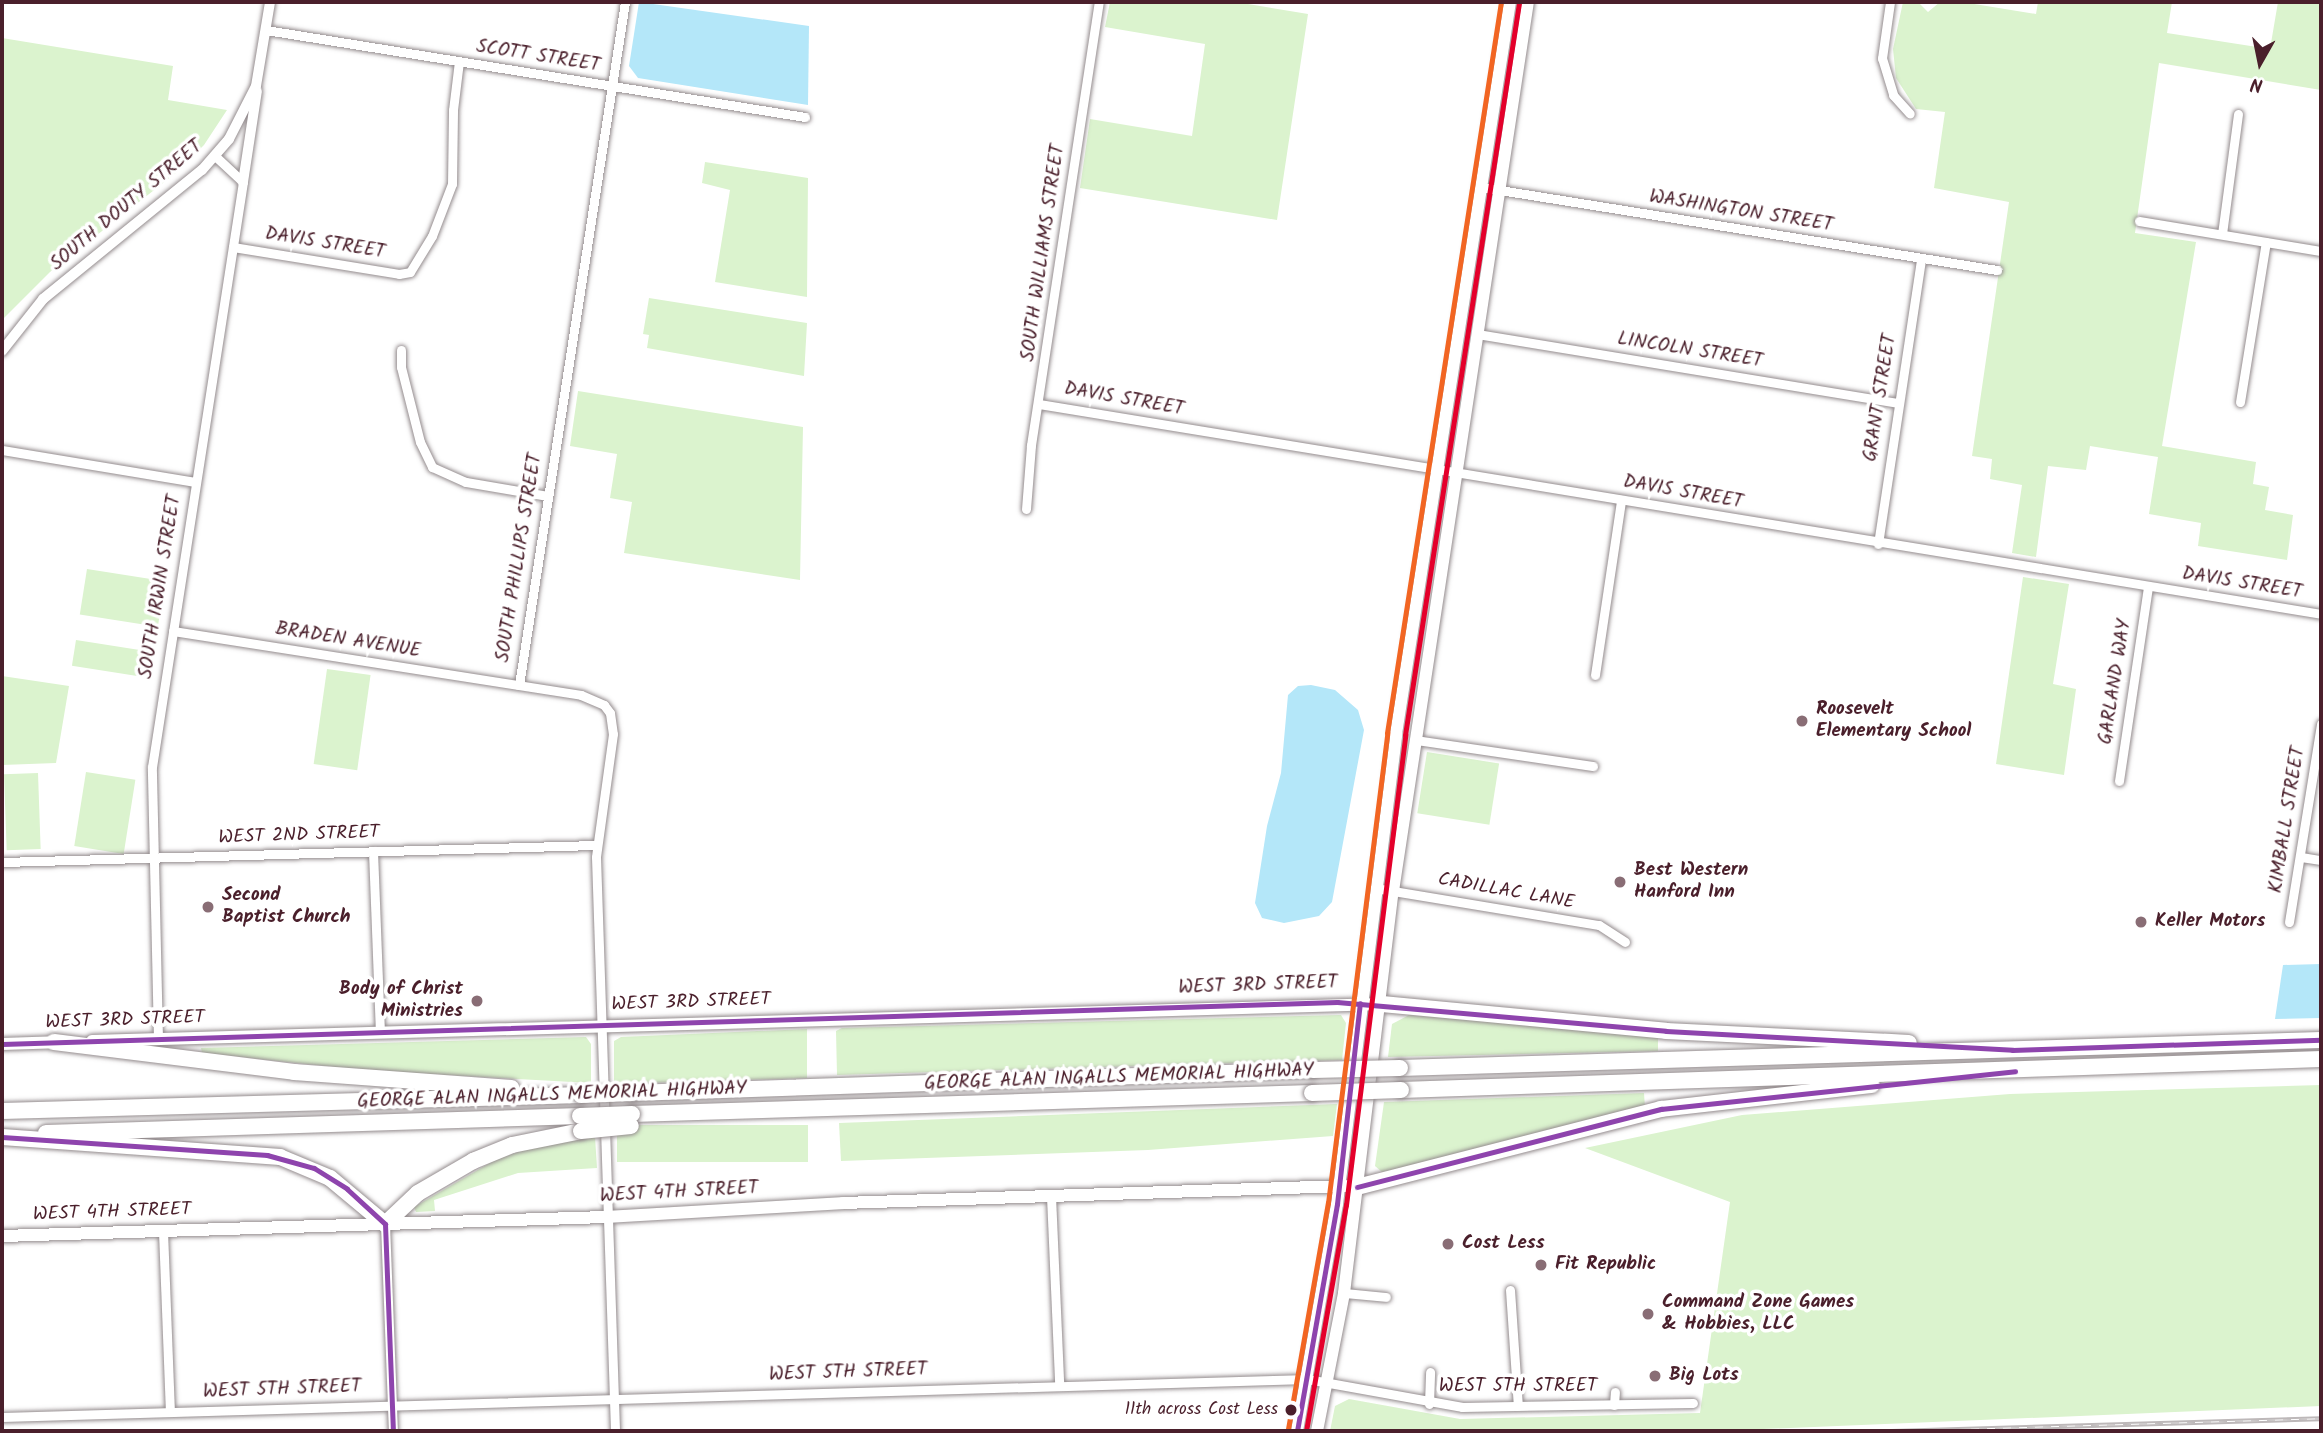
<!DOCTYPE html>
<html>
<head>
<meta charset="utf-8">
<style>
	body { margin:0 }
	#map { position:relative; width:2323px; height:1433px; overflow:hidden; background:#fff; font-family:Kalam,sans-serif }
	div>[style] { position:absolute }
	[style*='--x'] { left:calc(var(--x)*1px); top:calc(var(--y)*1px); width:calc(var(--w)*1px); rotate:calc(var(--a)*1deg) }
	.green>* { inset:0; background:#dbf3ce; transform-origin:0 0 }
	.water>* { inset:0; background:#b4e7f9 }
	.roads { filter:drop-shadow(0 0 2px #948c8e) drop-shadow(0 0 2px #948c8e) }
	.minor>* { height:9px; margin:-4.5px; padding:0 4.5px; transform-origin:4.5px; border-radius:4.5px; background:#fff }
	.tertiary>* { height:10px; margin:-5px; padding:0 5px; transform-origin:5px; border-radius:5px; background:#fff }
	.secondary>* { height:12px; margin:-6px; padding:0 6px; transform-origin:6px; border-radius:6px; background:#fff }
	.motorway>* { height:16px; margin:-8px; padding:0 8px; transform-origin:8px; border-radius:8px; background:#fff }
	.rail>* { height:5px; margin-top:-2.5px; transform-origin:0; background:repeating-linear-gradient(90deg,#fff 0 8px,#bdb8b9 0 16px); box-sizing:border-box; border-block:2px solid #bdb8b9 }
	.bridges { filter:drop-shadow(0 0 2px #948c8e) drop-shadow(0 0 2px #948c8e) }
	.motorway-bridge>* { height:16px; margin:-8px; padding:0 8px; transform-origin:8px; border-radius:8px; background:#fff }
	.bus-1>* { height:5px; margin:-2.5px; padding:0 2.5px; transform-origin:2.5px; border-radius:2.5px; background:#8e44ad }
	.bus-2>* { height:5px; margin:-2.5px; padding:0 2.5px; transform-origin:2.5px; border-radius:2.5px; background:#e4002b }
	.bus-3>* { height:5px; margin:-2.5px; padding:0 2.5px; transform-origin:2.5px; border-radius:2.5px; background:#f26522 }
	.dots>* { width:19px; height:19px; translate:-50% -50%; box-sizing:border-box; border:4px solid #fff; border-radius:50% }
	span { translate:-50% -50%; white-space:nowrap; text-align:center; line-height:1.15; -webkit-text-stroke:7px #fff; paint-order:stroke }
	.bus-label { font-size:17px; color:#4a1f2b }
	.right { translate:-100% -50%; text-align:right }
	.street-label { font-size:19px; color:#4a1f2b }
	.poi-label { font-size:19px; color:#4a1f2b; font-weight:700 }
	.left { translate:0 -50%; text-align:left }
	.frame { position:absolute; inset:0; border:4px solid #4a1f2b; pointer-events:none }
	.north { position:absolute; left:2225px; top:28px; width:70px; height:70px; -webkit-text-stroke:5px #fff; paint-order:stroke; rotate:189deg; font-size:19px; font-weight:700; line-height:28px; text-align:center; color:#4a1f2b }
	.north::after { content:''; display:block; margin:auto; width:24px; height:32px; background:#4a1f2b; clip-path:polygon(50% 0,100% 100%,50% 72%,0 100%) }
</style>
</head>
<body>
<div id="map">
	<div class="green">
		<i style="clip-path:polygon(1110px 2px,1236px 2px,1308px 14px,1277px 220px,1080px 188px,1090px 119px,1192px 136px,1205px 44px,1105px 27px)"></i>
		<i style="clip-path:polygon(1903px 2px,1918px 2px,1928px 12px,1940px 2px,1962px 2px,2036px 14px,2038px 2px,2172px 2px,2167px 33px,2270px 49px,2278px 2px,2321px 2px,2321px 90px,2159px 63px,2135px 233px,2196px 242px,2162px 446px,2256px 462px,2253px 484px,2269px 487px,2265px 510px,2293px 515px,2287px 560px,2198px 546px,2201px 523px,2149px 514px,2158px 457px,2090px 446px,2086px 470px,2048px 466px,2036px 557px,2012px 553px,2022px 485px,1990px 479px,1992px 459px,1972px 456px,2009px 202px,1934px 188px,1945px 112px,1916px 109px,1896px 78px,1893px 49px)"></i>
		<i style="clip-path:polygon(2px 38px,173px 66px,168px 100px,227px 110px,204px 145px,177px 172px,50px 272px,2px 320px)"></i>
		<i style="clip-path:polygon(705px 162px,808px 178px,807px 297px,715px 282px,730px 190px,702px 183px)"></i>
		<i style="clip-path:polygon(649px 298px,807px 323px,804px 376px,647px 348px,649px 335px,643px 334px)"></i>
		<i style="clip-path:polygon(578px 391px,803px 427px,800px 580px,624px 553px,632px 502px,610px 498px,617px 454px,570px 446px)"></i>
		<i style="left:87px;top:569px;width:79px;height:46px;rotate:9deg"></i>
		<i style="clip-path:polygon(2023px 577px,2069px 584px,2053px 684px,2076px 689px,2064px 775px,1996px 764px)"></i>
		<i style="left:76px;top:640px;width:79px;height:26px;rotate:9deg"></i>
		<i style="left:327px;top:669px;width:44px;height:96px;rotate:8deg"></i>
		<i style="clip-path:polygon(2px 676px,69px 686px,56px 763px,2px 765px)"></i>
		<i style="left:1427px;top:752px;width:73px;height:62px;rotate:9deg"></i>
		<i style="left:86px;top:772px;width:50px;height:75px;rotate:9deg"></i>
		<i style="left:38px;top:773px;width:76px;height:34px;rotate:88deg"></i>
		<i style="clip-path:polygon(1341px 1015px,1346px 1023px,1342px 1060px,837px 1075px,836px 1031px,842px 1028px)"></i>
		<i style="clip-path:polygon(1409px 1015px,1658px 1035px,1658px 1051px,1388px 1057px,1392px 1024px)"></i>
		<i style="clip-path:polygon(807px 1029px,807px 1078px,614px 1084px,614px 1041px,621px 1037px)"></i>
		<i style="clip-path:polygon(586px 1037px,591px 1044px,591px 1083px,373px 1071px,202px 1053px,201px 1048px)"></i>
		<i style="clip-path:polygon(2321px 1085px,2321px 1406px,1716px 1431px,1330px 1431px,1335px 1406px,1349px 1399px,1460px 1419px,1700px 1413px,1730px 1202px,1585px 1148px,1742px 1115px,2010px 1094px)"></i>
		<i style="clip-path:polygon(1644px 1093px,1645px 1108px,1394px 1170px,1382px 1172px,1375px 1166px,1384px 1102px)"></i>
		<i style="clip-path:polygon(1337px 1104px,1333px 1136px,1148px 1150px,841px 1161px,839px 1123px)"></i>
		<i style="left:808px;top:1125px;width:37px;height:191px;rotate:90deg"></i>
		<i style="clip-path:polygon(595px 1137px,597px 1168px,518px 1173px,434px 1200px,435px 1211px,416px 1212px,414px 1207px,495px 1160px,536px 1146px)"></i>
	</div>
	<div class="water">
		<i style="clip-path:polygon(639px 2px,809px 26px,808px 105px,638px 78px,629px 66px)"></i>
		<i style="clip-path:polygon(1311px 685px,1335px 690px,1358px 710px,1364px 730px,1332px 902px,1319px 916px,1284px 923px,1262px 918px,1255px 903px,1267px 826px,1281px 773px,1288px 695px,1298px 686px)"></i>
		<i style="clip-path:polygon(2321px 964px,2321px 1018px,2275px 1019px,2283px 965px)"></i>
	</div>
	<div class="roads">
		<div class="minor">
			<i style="--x:1890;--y:2;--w:57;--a:98.1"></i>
			<i style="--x:1882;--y:58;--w:39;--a:73"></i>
			<i style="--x:1893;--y:95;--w:25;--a:48"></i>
			<i style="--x:266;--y:30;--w:546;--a:9.17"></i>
			<i style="--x:1481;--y:187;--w:523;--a:9.14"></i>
			<i style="--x:2139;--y:221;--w:184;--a:9.4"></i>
			<i style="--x:2222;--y:234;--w:121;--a:-82.4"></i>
			<i style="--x:233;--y:247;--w:168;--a:9.2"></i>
			<i style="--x:399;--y:274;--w:11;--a:-10"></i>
			<i style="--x:410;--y:272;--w:42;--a:-58.6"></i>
			<i style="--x:432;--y:236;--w:56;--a:-69"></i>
			<i style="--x:452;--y:184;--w:74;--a:-89.2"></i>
			<i style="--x:453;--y:110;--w:49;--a:-83"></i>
			<i style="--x:1477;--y:334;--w:426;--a:9.3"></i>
			<i style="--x:401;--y:350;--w:17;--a:90"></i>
			<i style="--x:401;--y:367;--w:77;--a:75.8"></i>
			<i style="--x:420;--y:442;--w:28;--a:64"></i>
			<i style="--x:432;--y:467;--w:37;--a:24"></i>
			<i style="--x:466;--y:482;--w:83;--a:9.7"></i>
			<i style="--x:2240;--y:402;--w:162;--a:-80.8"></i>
			<i style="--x:1039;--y:404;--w:1299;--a:9.3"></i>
			<i style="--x:2;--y:450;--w:196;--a:9.4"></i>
			<i style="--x:1026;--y:509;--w:64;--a:-85.5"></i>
			<i style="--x:1031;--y:445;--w:448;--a:-81.3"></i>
			<i style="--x:1878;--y:544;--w:289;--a:-81.4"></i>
			<i style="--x:173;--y:631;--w:413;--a:8.9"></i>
			<i style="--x:581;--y:695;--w:25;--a:23"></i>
			<i style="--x:604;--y:705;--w:10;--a:53"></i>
			<i style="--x:610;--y:713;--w:21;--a:82"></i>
			<i style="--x:613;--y:734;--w:124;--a:97.9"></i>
			<i style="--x:596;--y:857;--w:574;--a:88.1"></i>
			<i style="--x:1595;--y:675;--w:177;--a:-81.5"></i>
			<i style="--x:519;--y:685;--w:691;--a:-81.18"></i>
			<i style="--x:1416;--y:740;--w:179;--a:8.4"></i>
			<i style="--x:2119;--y:781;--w:196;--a:-81.5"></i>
			<i style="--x:373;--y:851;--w:181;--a:87.8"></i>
			<i style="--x:2301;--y:857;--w:20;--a:9"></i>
			<i style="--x:2;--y:862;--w:595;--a:-1.64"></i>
			<i style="--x:1375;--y:888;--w:227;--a:9.4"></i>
			<i style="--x:1599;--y:925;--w:31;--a:33"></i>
			<i style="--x:2289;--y:922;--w:201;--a:-80.8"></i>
			<i style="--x:158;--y:1039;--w:272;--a:-91.3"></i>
			<i style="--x:152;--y:767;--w:592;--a:-81.16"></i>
			<i style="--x:243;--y:182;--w:38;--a:-137"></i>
			<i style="--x:1051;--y:1196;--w:186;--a:87.5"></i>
			<i style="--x:385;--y:1224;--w:207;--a:87.8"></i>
			<i style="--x:163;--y:1231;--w:179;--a:87.8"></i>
			<i style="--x:1510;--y:1290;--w:116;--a:86.1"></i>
			<i style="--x:1344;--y:1293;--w:42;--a:5.4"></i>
			<i style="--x:1429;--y:1404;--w:32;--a:-88"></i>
			<i style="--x:1614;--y:1405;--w:13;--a:-86"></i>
			<i style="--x:2;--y:1417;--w:1306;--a:-1.67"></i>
			<i style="--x:1307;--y:1379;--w:158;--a:10.2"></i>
			<i style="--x:1462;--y:1407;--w:231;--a:-1"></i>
		</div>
		<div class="tertiary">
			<i style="--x:243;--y:182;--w:92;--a:-81.3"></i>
			<i style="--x:2;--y:351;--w:66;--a:-51.7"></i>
			<i style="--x:43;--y:299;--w:205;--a:-39.1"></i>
			<i style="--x:202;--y:170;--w:41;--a:-48.9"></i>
			<i style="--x:229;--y:139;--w:59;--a:-63"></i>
			<i style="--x:256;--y:86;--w:85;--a:-80.5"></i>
		</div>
		<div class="secondary">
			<i style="--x:92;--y:1041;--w:1291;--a:-1.64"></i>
			<i style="--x:2;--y:1044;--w:61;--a:-1.9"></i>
			<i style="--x:2;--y:1236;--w:606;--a:-1.8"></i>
			<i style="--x:608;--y:1217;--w:235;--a:-3.4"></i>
			<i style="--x:843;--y:1203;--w:503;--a:-1.94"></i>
			<i style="--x:1297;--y:1431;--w:230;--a:-80"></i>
			<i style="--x:1337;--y:1204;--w:474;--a:-82.8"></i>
			<i style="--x:1396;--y:734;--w:741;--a:-81.15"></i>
			<i style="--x:1317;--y:1431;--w:141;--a:-78.9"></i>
			<i style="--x:1344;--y:1293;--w:405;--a:-83.1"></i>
			<i style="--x:1393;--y:891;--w:899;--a:-81.37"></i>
		</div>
		<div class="motorway">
			<i style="--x:1382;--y:1004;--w:285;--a:5.4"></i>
			<i style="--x:1666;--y:1031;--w:243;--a:2.8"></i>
			<i style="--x:54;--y:1042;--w:242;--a:7.1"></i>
			<i style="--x:294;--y:1072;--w:218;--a:4.2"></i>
			<i style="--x:1400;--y:1068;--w:921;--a:-1.74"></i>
			<i style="--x:1401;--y:1090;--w:921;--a:-1.93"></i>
			<i style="--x:632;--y:1093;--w:681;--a:-1.93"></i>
			<i style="--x:2;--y:1111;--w:579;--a:-1.58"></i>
			<i style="--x:632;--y:1114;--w:680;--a:-1.77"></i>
			<i style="--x:46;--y:1133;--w:534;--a:-1.82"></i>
			<i style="--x:2;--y:1137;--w:279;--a:4.1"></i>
			<i style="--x:280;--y:1157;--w:54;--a:22.8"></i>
			<i style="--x:330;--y:1178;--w:72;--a:39.9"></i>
			<i style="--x:385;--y:1224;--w:45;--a:-43.2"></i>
			<i style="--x:418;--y:1193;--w:64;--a:-30.2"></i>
			<i style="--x:473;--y:1161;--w:42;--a:-22.3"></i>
			<i style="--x:512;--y:1145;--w:70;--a:-11.5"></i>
			<i style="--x:1357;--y:1187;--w:314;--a:-14.4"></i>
			<i style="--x:1661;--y:1109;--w:212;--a:-6.5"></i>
		</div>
	</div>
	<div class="rail">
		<i style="--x:1891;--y:1431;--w:430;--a:-1.7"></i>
	</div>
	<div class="bridges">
		<div class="motorway-bridge">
			<i style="--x:1313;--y:1070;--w:87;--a:-1.3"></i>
			<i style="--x:1312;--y:1093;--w:89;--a:-1.9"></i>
			<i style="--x:581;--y:1095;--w:51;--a:-2.2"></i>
			<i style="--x:580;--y:1116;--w:52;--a:-2.2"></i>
			<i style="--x:581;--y:1131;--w:50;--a:-5.7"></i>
		</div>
	</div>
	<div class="bus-1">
		<i style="--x:2;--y:1044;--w:1336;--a:-1.8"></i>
		<i style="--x:1337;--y:1002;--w:330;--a:5"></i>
		<i style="--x:1666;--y:1031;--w:347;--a:3.1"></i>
		<i style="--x:2012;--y:1050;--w:309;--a:-1.9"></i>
		<i style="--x:2;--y:1137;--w:266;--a:3.9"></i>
		<i style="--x:267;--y:1155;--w:49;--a:15.5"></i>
		<i style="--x:314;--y:1168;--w:39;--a:32"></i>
		<i style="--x:347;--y:1189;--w:52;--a:42.6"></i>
		<i style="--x:385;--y:1224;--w:207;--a:87.8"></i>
		<i style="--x:1357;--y:1187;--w:314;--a:-14.4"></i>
		<i style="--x:1661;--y:1109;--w:356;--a:-6.1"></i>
		<i style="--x:1297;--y:1431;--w:230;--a:-80"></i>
		<i style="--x:1337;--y:1204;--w:202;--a:-83.5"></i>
	</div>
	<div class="bus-2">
		<i style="--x:1306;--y:1431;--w:230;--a:-80"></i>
		<i style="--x:1346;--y:1205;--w:474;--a:-82.8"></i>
		<i style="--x:1405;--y:735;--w:741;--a:-81.15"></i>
	</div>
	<div class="bus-3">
		<i style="--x:1288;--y:1429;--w:230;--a:-80"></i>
		<i style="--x:1328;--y:1203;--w:474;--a:-82.8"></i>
		<i style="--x:1387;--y:733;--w:740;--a:-81.14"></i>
	</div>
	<div class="dots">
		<i style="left:1802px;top:721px;background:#896d75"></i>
		<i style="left:1620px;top:882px;background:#896d75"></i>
		<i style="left:208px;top:907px;background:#896d75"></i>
		<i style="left:2141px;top:922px;background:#896d75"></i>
		<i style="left:477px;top:1001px;background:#896d75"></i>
		<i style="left:1448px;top:1244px;background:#896d75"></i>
		<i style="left:1541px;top:1265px;background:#896d75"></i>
		<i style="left:1648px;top:1314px;background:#896d75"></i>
		<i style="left:1655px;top:1376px;background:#896d75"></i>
		<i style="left:1291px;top:1410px;background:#4a1f2b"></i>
	</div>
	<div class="bus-label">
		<span class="right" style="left:1278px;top:1410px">11th across Cost Less</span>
	</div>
	<div class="street-label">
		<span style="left:538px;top:57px;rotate:9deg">SCOTT STREET</span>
		<span style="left:127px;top:206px;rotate:-40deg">SOUTH DOUTY STREET</span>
		<span style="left:1741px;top:212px;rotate:9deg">WASHINGTON STREET</span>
		<span style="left:325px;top:244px;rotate:9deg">DAVIS STREET</span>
		<span style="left:1044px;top:253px;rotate:-82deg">SOUTH WILLIAMS STREET</span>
		<span style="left:1690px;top:351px;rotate:9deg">LINCOLN STREET</span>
		<span style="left:1881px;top:398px;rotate:-81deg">GRANT STREET</span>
		<span style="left:1124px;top:400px;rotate:10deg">DAVIS STREET</span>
		<span style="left:1683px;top:493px;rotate:10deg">DAVIS STREET</span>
		<span style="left:520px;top:558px;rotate:-81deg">SOUTH PHILLIPS STREET</span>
		<span style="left:2242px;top:584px;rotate:9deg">DAVIS STREET</span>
		<span style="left:161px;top:587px;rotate:-81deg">SOUTH IRWIN STREET</span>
		<span style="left:348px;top:641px;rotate:9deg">BRADEN AVENUE</span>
		<span style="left:2116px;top:682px;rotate:-81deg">GARLAND WAY</span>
		<span style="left:2288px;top:820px;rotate:-81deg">KIMBALL STREET</span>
		<span style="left:299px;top:836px;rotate:-2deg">WEST 2ND STREET</span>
		<span style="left:1506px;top:892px;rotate:10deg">CADILLAC LANE</span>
		<span style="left:1258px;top:986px;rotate:-2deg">WEST 3RD STREET</span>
		<span style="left:691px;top:1003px;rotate:-2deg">WEST 3RD STREET</span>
		<span style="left:125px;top:1021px;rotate:-2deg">WEST 3RD STREET</span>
		<span style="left:1119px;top:1078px;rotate:-2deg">GEORGE ALAN INGALLS MEMORIAL HIGHWAY</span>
		<span style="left:552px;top:1096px;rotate:-2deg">GEORGE ALAN INGALLS MEMORIAL HIGHWAY</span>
		<span style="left:679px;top:1193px;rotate:-3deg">WEST 4TH STREET</span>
		<span style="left:112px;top:1213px;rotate:-2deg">WEST 4TH STREET</span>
		<span style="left:848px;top:1373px;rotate:-2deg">WEST 5TH STREET</span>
		<span style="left:1518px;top:1387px">WEST 5TH STREET</span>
		<span style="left:282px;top:1390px;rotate:-2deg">WEST 5TH STREET</span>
	</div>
	<div class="poi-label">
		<span class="left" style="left:1816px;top:721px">Roosevelt<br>Elementary School</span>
		<span class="left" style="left:1634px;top:882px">Best Western<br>Hanford Inn</span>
		<span class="left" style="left:222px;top:907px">Second<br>Baptist Church</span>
		<span class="left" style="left:2155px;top:922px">Keller Motors</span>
		<span class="right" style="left:463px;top:1001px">Body of Christ<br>Ministries</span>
		<span class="left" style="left:1462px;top:1244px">Cost Less</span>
		<span class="left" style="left:1555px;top:1265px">Fit Republic</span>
		<span class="left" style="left:1662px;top:1314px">Command Zone Games<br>&amp; Hobbies, LLC</span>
		<span class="left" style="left:1669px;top:1376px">Big Lots</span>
	</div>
	<div class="frame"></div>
	<div class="north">N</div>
</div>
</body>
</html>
